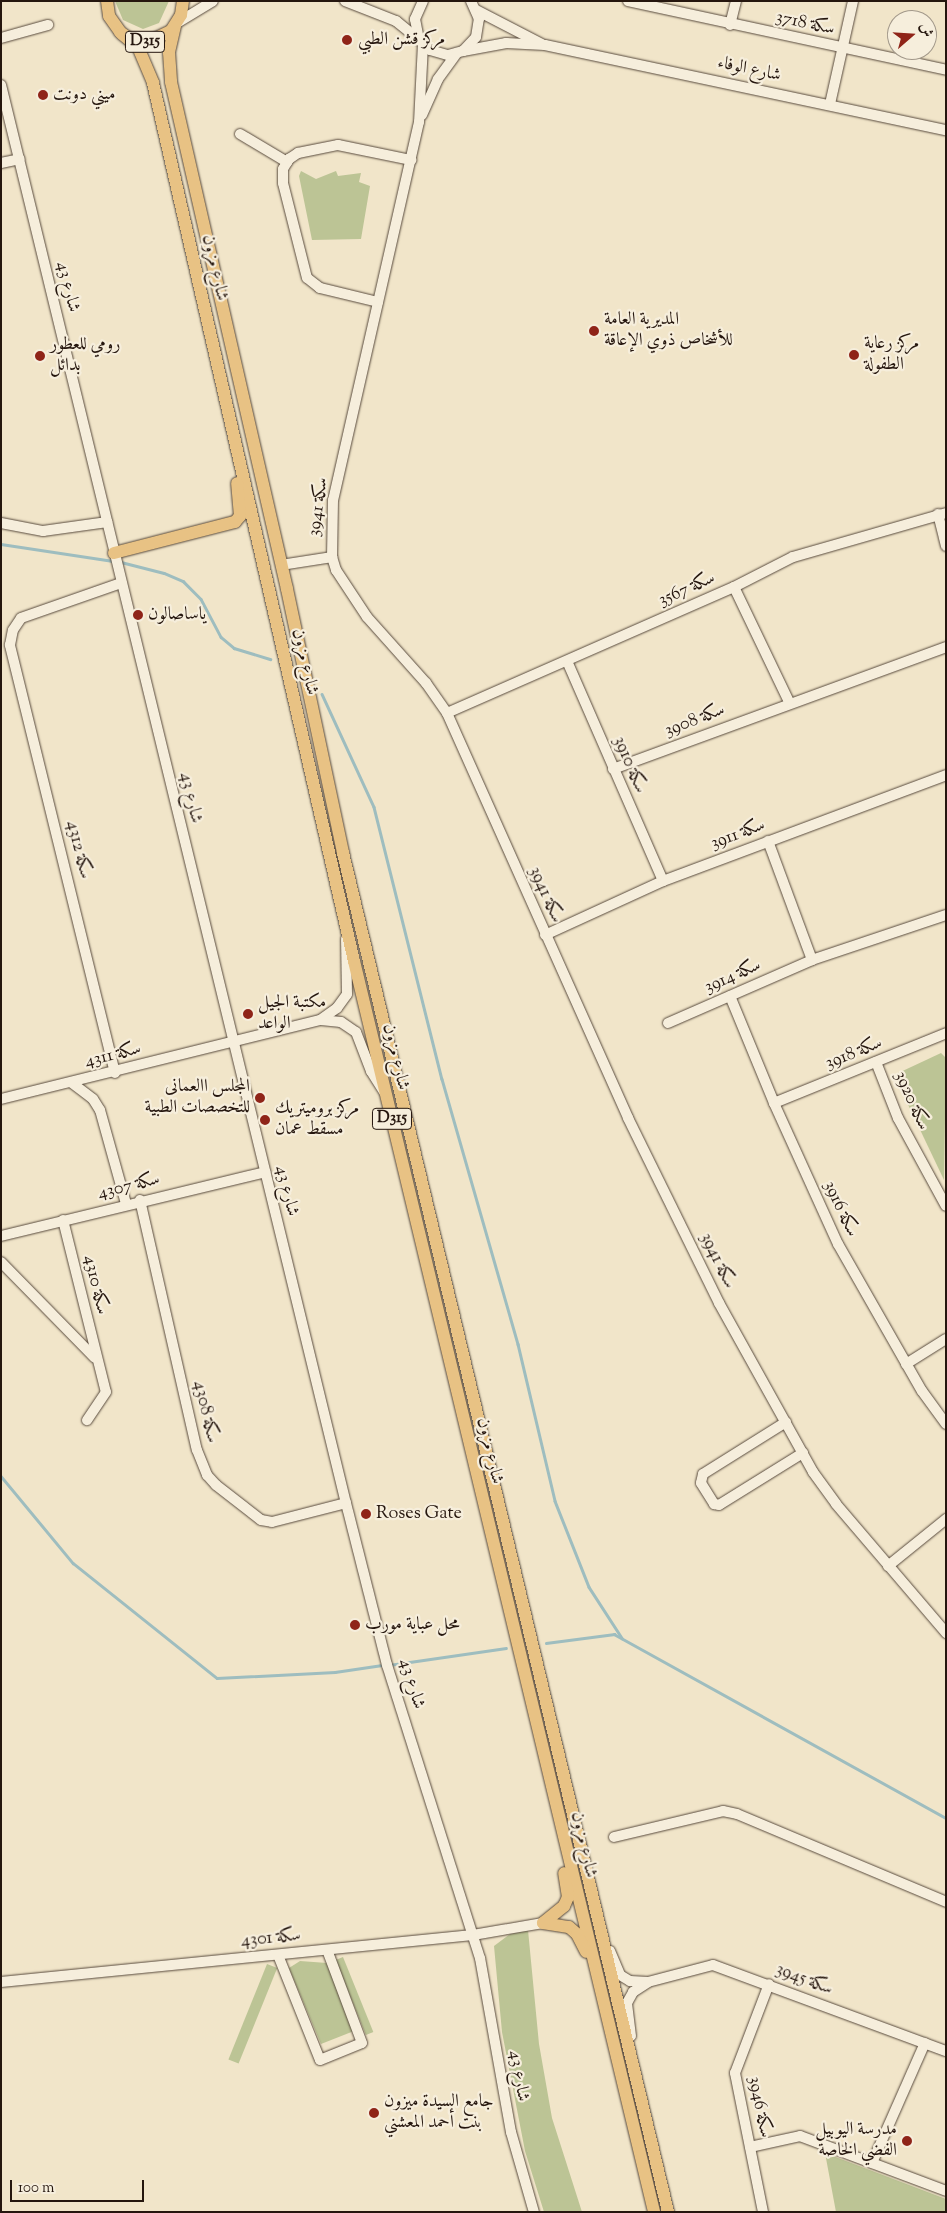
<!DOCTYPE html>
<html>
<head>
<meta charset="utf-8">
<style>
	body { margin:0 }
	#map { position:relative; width:947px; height:2213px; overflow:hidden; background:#f1e5c9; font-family:"Sorts Mill Goudy",Amiri,serif }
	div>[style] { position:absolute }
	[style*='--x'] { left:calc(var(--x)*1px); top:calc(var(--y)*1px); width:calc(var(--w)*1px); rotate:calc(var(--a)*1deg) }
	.green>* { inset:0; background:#bcc495; transform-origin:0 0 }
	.stream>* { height:2.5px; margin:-1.25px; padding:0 1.25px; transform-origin:1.25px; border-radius:1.25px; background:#9ebdbf }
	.roads { filter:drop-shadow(0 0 1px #584a3d) drop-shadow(0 0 1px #584a3d) }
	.minor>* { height:10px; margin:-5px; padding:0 5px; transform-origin:5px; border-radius:5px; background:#f6eedc }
	.major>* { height:12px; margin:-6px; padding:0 6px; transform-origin:6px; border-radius:6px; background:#e8c284 }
	.dots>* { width:14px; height:14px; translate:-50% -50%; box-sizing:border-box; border:2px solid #f6eedc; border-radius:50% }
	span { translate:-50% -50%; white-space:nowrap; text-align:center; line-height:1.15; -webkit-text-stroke:4.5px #f6eedc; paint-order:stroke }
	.shield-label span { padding:1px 4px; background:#f6eedc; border:1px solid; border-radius:4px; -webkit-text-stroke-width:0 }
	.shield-label { font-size:16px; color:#25160e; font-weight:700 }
	.street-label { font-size:18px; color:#25160e }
	.poi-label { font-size:18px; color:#25160e }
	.left { translate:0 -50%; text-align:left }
	.right { translate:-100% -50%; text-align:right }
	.frame { position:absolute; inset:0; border:2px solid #25160e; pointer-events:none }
	.north { position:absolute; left:887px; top:10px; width:50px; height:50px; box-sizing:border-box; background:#f6eedc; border:1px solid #a2988a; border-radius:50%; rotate:71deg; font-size:14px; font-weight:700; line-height:20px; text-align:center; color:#25160e }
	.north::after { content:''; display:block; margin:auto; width:18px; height:22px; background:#8f2418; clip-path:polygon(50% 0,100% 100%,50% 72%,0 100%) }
	.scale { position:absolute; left:10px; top:2180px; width:134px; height:22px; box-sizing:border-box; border:2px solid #25160e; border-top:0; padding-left:6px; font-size:15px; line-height:18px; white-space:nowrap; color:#25160e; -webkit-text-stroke:4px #f6eedc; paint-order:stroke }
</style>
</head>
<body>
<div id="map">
	<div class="green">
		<i style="clip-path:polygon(115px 1px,169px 1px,159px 23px,143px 29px,123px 20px)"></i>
		<i style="clip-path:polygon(301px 171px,316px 179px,336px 171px,338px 176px,361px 173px,359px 182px,370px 186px,361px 239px,312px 240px,299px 176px)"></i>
		<i style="clip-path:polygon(941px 1053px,946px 1058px,944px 1180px,894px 1075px)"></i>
		<i style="clip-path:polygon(528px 1930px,539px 2044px,552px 2118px,582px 2212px,544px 2212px,525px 2151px,502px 2032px,494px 1946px,510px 1934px)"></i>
		<i style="left:343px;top:1957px;width:81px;height:8px;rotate:68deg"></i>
		<i style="clip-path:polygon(300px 1961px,327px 1963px,354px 2031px,321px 2044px,289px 1968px)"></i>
		<i style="left:267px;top:1964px;width:11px;height:103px;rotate:22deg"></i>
		<i style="clip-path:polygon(825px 2153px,946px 2199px,946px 2212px,836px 2212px)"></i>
	</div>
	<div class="stream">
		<i style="--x:1;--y:544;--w:113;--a:8.6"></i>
		<i style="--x:121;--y:562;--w:44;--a:14.3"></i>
		<i style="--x:164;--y:573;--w:21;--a:23"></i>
		<i style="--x:183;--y:581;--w:25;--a:45"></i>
		<i style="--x:201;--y:599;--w:43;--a:62.2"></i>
		<i style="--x:221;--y:637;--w:17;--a:40"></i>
		<i style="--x:234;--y:648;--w:38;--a:17"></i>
		<i style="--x:322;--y:694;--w:124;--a:65.3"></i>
		<i style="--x:374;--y:807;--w:280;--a:76"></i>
		<i style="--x:442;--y:1079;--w:276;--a:74"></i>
		<i style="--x:518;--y:1344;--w:161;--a:76.7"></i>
		<i style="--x:555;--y:1501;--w:92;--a:68.4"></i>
		<i style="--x:589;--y:1587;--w:61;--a:57.1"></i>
		<i style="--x:1;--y:1476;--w:113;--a:50.4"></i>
		<i style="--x:73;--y:1563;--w:184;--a:38.6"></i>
		<i style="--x:217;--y:1678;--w:118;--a:-2.9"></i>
		<i style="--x:335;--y:1672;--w:49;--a:-8.3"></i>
		<i style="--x:546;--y:1643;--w:69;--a:-7.5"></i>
		<i style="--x:614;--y:1634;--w:380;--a:29"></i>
		<i style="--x:389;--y:1665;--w:118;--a:-8.3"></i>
	</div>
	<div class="roads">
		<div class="minor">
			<i style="--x:345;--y:1;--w:55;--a:21.4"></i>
			<i style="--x:396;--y:21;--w:28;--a:39"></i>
			<i style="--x:423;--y:1;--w:20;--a:114"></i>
			<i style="--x:415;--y:19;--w:21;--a:79"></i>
			<i style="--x:419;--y:40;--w:15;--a:42"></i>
			<i style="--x:430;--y:50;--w:19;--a:16"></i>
			<i style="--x:448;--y:55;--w:16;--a:-15"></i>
			<i style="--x:463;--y:51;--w:19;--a:-47"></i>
			<i style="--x:476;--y:37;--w:18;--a:-81"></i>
			<i style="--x:479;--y:19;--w:20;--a:-114"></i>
			<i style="--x:628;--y:1;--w:325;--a:12.2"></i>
			<i style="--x:476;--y:10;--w:74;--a:27.3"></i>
			<i style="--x:177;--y:23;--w:42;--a:-31.4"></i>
			<i style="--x:730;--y:25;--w:25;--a:-76"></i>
			<i style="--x:1;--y:38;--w:49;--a:-15.5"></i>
			<i style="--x:423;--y:44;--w:78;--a:92.9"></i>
			<i style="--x:419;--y:122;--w:388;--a:102.8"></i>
			<i style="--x:333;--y:500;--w:57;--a:91"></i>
			<i style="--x:332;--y:557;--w:14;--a:73"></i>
			<i style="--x:336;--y:570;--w:56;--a:56.6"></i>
			<i style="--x:367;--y:617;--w:89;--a:48.2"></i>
			<i style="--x:426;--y:683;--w:37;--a:55"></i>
			<i style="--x:447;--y:713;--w:444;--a:65.9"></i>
			<i style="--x:628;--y:1118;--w:206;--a:63.8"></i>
			<i style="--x:719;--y:1303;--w:193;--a:60.9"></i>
			<i style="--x:813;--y:1472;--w:39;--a:54"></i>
			<i style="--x:836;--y:1504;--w:170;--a:49.5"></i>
			<i style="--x:463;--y:51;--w:44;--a:-10.5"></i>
			<i style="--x:506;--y:43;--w:39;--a:3"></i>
			<i style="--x:545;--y:45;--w:410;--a:12"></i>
			<i style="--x:1;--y:85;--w:1459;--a:76.33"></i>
			<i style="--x:346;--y:1503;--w:167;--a:75.8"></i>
			<i style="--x:387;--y:1665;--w:307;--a:72.4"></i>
			<i style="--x:480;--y:1958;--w:177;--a:79.9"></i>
			<i style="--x:511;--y:2132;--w:83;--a:74"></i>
			<i style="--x:830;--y:104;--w:106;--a:-77.4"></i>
			<i style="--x:422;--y:115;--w:39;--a:-66"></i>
			<i style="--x:438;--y:79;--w:32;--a:-54"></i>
			<i style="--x:240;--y:134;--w:55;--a:30.8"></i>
			<i style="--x:1;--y:163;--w:19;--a:-12"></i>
			<i style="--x:378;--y:302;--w:60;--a:-166.4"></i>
			<i style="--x:320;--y:288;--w:16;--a:-142"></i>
			<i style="--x:307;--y:278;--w:98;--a:-104.2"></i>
			<i style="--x:283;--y:183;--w:14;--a:-90"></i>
			<i style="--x:283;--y:169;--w:12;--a:-59"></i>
			<i style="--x:289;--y:159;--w:11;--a:-34"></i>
			<i style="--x:298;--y:153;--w:41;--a:-11.3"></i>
			<i style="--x:338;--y:145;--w:75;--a:11.6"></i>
			<i style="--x:938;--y:514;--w:33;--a:76"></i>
			<i style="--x:1;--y:523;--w:43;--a:10.8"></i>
			<i style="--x:43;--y:531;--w:65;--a:-8"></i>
			<i style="--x:281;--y:565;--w:52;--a:-8.9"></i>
			<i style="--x:734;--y:587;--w:127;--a:64.4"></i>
			<i style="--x:567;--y:661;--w:240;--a:66.4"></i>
			<i style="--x:447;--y:713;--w:313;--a:-23.7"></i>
			<i style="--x:734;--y:587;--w:66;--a:-27"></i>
			<i style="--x:793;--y:557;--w:159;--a:-16"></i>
			<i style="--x:613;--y:769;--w:355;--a:-20.1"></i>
			<i style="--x:768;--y:841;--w:127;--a:69.7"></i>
			<i style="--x:545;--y:935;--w:130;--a:-24.6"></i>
			<i style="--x:663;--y:881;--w:302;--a:-20.5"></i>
			<i style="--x:730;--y:996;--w:116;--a:67.6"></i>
			<i style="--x:774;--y:1103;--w:155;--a:65.6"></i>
			<i style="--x:838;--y:1244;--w:169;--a:60.3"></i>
			<i style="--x:922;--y:1391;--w:41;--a:54"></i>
			<i style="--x:321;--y:1020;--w:20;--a:6"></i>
			<i style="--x:341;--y:1022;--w:18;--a:34"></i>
			<i style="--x:356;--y:1032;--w:42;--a:69"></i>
			<i style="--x:371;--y:1071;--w:25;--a:58"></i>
			<i style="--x:668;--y:1023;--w:157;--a:-23.6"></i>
			<i style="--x:812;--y:960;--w:141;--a:-18.6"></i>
			<i style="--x:876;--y:1062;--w:60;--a:68.6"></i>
			<i style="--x:898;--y:1118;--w:100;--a:61.4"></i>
			<i style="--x:115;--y:1073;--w:441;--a:-103.8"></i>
			<i style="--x:10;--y:645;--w:15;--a:-79"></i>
			<i style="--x:13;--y:630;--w:14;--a:-56"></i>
			<i style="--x:21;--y:618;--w:106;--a:-19.3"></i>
			<i style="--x:72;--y:1083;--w:26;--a:37"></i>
			<i style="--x:93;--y:1099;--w:13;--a:58"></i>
			<i style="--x:100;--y:1110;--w:98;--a:74.5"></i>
			<i style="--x:1;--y:1099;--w:329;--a:-13.9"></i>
			<i style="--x:320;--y:1020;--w:21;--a:-35"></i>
			<i style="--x:337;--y:1008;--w:17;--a:-54"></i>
			<i style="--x:347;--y:994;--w:55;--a:-91"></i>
			<i style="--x:774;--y:1103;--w:186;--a:-22.1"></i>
			<i style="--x:140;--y:1200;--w:256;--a:77.2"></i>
			<i style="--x:197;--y:1450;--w:27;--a:68"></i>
			<i style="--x:207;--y:1475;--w:13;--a:48"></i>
			<i style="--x:216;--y:1485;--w:57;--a:37.9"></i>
			<i style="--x:261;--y:1520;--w:11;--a:10"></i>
			<i style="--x:272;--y:1522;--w:76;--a:-14.4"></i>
			<i style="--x:63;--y:1220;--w:177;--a:76"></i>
			<i style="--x:106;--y:1392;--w:34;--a:124"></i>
			<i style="--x:1;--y:1236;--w:272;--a:-13.6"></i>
			<i style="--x:1;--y:1262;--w:134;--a:45.6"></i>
			<i style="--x:906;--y:1364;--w:47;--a:-32"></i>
			<i style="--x:786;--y:1422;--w:98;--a:147.9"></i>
			<i style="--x:703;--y:1474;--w:9;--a:103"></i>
			<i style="--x:701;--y:1483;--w:25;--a:58"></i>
			<i style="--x:714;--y:1504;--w:5;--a:11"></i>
			<i style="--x:719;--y:1505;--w:99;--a:-31.8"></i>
			<i style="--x:888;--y:1566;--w:75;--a:-39"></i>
			<i style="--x:614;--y:1837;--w:112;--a:-13.4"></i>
			<i style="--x:723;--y:1811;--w:14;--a:12"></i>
			<i style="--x:737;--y:1814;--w:227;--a:22.8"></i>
			<i style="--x:610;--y:1951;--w:26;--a:67"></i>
			<i style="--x:620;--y:1975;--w:12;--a:31"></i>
			<i style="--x:630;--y:1981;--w:18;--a:3"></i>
			<i style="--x:648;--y:1982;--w:67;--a:-14.7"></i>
			<i style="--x:713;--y:1965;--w:248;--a:20.3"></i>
			<i style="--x:278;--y:1955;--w:113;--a:68.2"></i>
			<i style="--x:320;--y:2060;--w:45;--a:-22"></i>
			<i style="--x:362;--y:2043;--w:99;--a:-110.6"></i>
			<i style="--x:1;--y:1982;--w:474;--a:-5.7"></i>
			<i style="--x:473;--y:1935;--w:71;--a:-9.7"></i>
			<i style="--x:631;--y:2036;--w:33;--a:-97"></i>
			<i style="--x:627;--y:2003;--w:13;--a:-61"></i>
			<i style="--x:633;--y:1992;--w:17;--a:-33"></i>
			<i style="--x:750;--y:2147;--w:51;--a:-12.4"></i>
			<i style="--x:800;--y:2136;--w:156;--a:20.6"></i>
			<i style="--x:872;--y:2163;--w:131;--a:-66.2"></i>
			<i style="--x:763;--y:2212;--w:142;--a:-101.4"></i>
			<i style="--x:735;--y:2073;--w:95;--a:-69.1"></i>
		</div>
		<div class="major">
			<i style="--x:107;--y:1;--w:15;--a:82"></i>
			<i style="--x:109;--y:16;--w:19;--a:55"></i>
			<i style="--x:120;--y:32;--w:12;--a:35"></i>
			<i style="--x:130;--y:39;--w:18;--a:9"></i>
			<i style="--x:148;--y:42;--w:25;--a:-26"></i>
			<i style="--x:171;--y:31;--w:19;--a:-58"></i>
			<i style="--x:181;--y:15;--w:14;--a:-82"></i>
			<i style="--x:175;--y:26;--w:27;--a:103"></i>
			<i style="--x:169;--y:52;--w:30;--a:86"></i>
			<i style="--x:171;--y:82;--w:520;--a:77.11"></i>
			<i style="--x:287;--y:589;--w:270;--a:78"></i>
			<i style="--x:343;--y:853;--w:1397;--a:76.55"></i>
			<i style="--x:122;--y:34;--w:21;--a:39"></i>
			<i style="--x:138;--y:47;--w:39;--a:67"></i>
			<i style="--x:153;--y:83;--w:901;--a:77.11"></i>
			<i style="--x:354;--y:961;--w:1286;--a:76.51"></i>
			<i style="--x:114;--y:553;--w:125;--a:-14.4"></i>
			<i style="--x:235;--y:522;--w:8;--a:-50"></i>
			<i style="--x:240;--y:516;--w:33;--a:-95"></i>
			<i style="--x:543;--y:1923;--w:27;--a:-39"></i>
			<i style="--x:564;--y:1906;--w:10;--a:-66"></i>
			<i style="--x:568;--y:1897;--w:24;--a:-99"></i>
			<i style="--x:543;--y:1923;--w:26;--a:9"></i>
			<i style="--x:569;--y:1927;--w:11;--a:41"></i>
			<i style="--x:577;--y:1934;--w:20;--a:63"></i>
		</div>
	</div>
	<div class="dots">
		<i style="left:347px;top:40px;background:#8f2418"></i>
		<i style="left:43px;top:95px;background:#8f2418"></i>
		<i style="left:594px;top:331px;background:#8f2418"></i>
		<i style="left:854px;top:355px;background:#8f2418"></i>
		<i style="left:40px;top:356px;background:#8f2418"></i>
		<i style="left:138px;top:615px;background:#8f2418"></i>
		<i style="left:248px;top:1014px;background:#8f2418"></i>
		<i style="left:260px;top:1098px;background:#8f2418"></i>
		<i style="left:265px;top:1120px;background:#8f2418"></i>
		<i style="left:366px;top:1514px;background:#8f2418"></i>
		<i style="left:355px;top:1625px;background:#8f2418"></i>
		<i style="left:374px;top:2113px;background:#8f2418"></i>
		<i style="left:907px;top:2141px;background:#8f2418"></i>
	</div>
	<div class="shield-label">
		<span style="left:145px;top:42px">D315</span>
		<span style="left:392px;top:1119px">D315</span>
	</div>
	<div class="street-label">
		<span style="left:805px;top:24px;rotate:12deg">سكة 3718</span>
		<span style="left:749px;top:70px;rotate:12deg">شارع الوفاء</span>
		<span style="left:214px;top:268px;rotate:77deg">شارع مزون</span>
		<span style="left:67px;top:287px;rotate:76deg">شارع 43</span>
		<span style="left:319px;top:507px;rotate:-82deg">سكة 3941</span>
		<span style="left:687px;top:590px;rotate:-24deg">سكة 3567</span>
		<span style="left:304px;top:662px;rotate:77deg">شارع مزون</span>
		<span style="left:695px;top:721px;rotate:-21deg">سكة 3908</span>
		<span style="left:629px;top:765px;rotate:67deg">سكة 3910</span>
		<span style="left:190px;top:798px;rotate:77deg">شارع 43</span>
		<span style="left:738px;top:835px;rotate:-21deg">سكة 3911</span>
		<span style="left:78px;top:850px;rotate:76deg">سكة 4312</span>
		<span style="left:545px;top:895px;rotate:66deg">سكة 3941</span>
		<span style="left:733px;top:977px;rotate:-24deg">سكة 3914</span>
		<span style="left:854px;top:1054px;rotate:-22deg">سكة 3918</span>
		<span style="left:113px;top:1056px;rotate:-14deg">سكة 4311</span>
		<span style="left:395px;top:1057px;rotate:77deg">شارع مزون</span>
		<span style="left:911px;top:1101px;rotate:66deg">سكة 3920</span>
		<span style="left:129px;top:1187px;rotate:-14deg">سكة 4307</span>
		<span style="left:286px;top:1191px;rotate:76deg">شارع 43</span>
		<span style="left:840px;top:1209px;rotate:65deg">سكة 3916</span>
		<span style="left:717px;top:1261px;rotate:64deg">سكة 3941</span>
		<span style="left:95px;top:1285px;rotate:77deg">سكة 4310</span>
		<span style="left:205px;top:1412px;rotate:77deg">سكة 4308</span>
		<span style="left:489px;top:1451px;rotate:77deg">شارع مزون</span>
		<span style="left:411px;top:1684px;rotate:73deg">شارع 43</span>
		<span style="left:583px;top:1845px;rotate:77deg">شارع مزون</span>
		<span style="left:271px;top:1939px;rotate:-6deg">سكة 4301</span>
		<span style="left:804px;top:1980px;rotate:21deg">سكة 3945</span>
		<span style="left:518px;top:2076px;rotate:80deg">شارع 43</span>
		<span style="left:759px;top:2107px;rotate:79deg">سكة 3946</span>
	</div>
	<div class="poi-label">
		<span class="left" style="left:358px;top:40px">مركز قشن الطبي</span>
		<span class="left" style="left:53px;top:95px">ميني دونت</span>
		<span class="left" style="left:604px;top:331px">المديرية العامة<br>للأشخاص ذوي الإعاقة</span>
		<span class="left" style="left:864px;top:355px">مركز رعاية<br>الطفولة</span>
		<span class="left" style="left:50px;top:356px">رومي للعطور<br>بدائل</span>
		<span class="left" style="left:148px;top:615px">ياساصالون</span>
		<span class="left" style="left:258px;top:1014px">مكتبة الجيل<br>الواعد</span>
		<span class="right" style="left:250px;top:1098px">المجلس االعمانى<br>للتخصصات الطبية</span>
		<span class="left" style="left:275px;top:1120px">مركز بروميتريك<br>مسقط عمان</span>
		<span class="left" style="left:376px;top:1514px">Roses Gate</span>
		<span class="left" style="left:365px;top:1625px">محل عباية مورب</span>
		<span class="left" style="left:384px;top:2113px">جامع السيدة ميزون<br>بنت أحمد المعشني</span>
		<span class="right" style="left:897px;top:2141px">مدرسة اليوبيل<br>الفضي الخاصة</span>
	</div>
	<div class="frame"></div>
	<div class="north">ش</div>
	<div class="scale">100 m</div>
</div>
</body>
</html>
